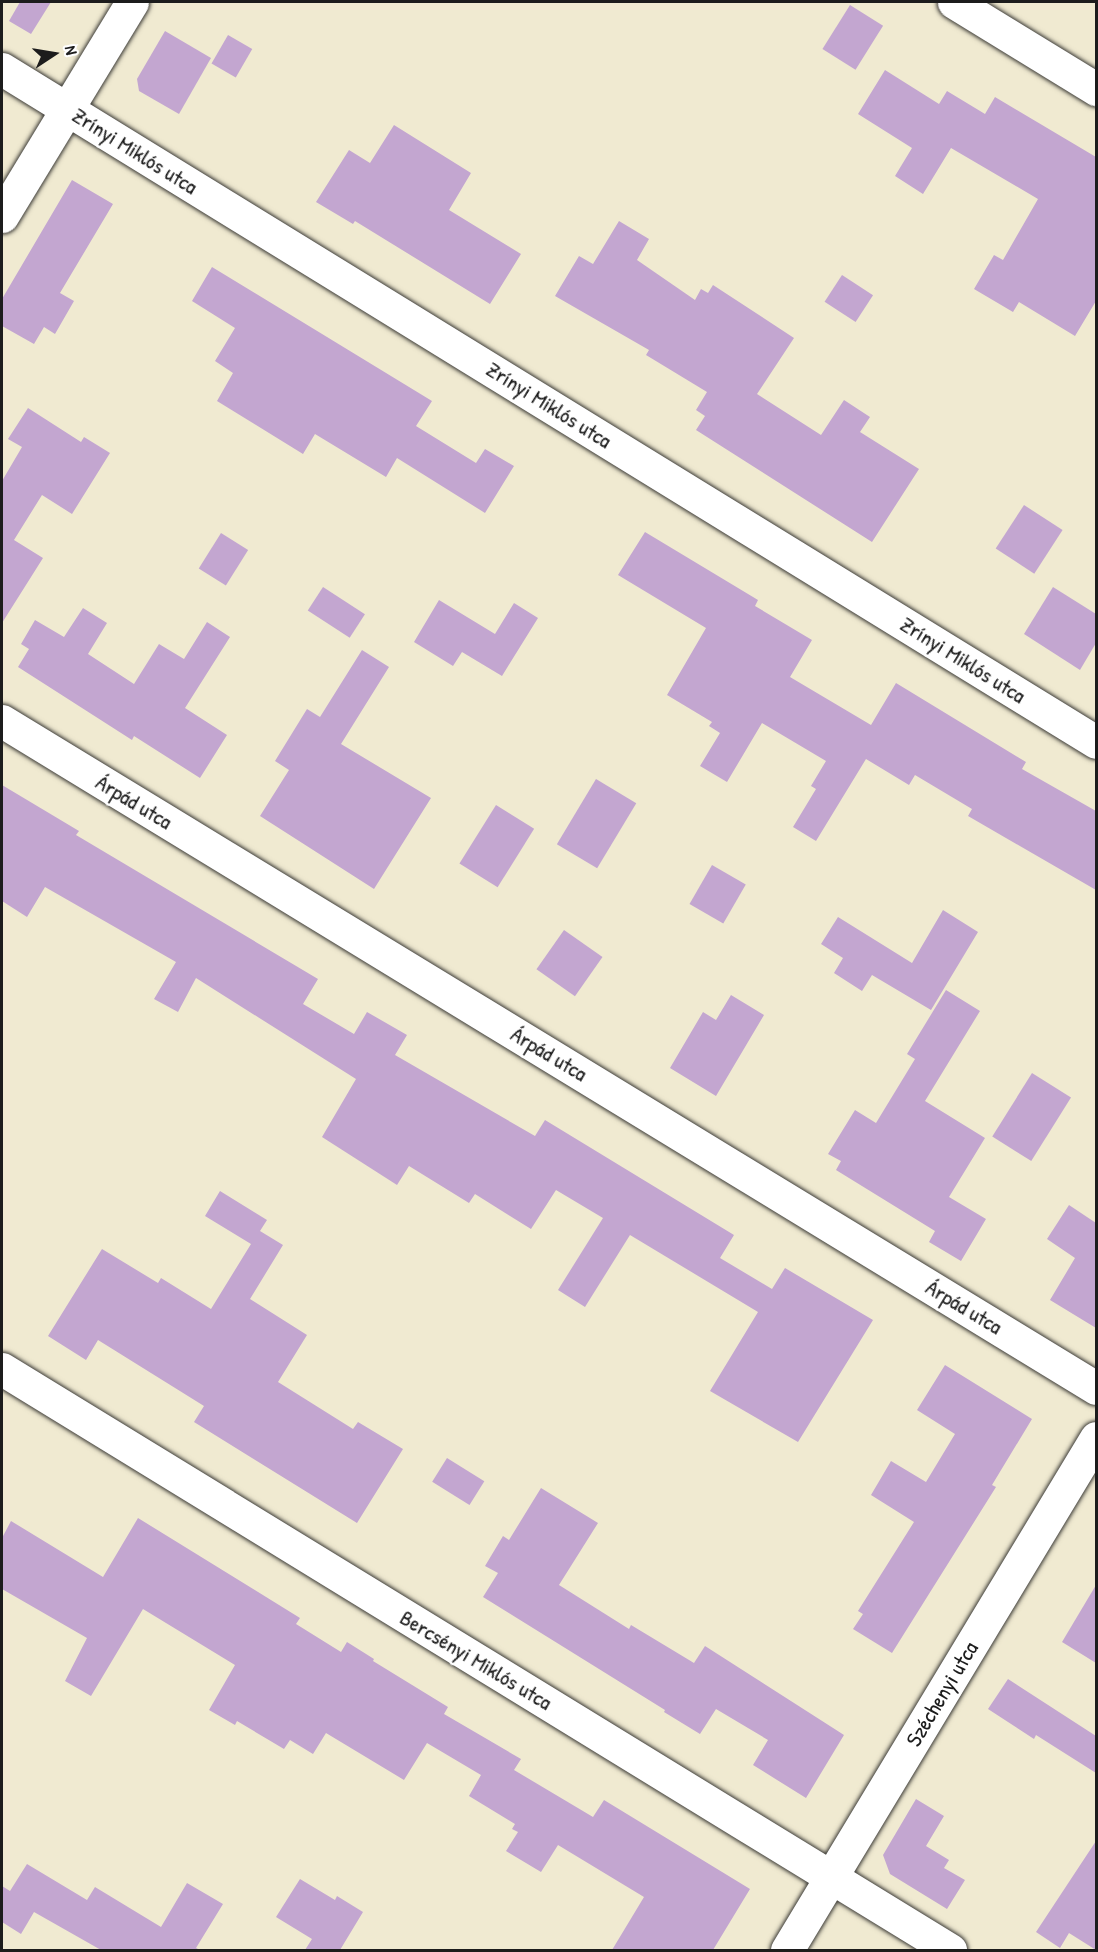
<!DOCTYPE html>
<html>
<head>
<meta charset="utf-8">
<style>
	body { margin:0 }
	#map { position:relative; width:1098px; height:1952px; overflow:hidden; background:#f0ead1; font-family:"Patrick Hand",sans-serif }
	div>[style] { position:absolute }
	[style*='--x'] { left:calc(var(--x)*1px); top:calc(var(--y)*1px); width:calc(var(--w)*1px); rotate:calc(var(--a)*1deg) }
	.building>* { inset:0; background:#c3a6d0; transform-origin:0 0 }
	.roads { filter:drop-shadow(0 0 2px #3c3b37) drop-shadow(0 0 2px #3c3b37) }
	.minor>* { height:33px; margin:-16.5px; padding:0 16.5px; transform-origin:16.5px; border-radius:16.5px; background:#fff }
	span { translate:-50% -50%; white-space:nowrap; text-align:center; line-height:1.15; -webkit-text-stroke:5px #fff; paint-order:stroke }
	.street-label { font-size:22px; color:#1c1c1c }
	.frame { position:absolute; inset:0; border:3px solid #1c1c1c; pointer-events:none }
	.north { position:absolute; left:24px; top:24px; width:60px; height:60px; -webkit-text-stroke:4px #fff; paint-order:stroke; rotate:78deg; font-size:16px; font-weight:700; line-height:24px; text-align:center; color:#1c1c1c }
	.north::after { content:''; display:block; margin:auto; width:21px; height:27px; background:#1c1c1c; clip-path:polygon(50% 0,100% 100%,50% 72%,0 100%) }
</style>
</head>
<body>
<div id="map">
	<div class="building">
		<i style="clip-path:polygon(20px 2px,51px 2px,31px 34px,9px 21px)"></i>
		<i style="left:850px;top:5px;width:39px;height:52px;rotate:32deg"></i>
		<i style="clip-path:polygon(165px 31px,211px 58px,179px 114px,139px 91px,137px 79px)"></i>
		<i style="left:228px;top:35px;width:28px;height:33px;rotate:30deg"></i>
		<i style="clip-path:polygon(885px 70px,939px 104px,947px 91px,985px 114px,995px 97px,1096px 157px,1096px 301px,1075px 336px,1019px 302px,1013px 312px,974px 289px,994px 255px,1003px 260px,1038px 199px,951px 148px,923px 194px,895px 176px,912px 148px,858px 114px)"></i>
		<i style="clip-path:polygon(394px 125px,471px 173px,449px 210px,521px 254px,490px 304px,355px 221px,353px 224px,316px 202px,349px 150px,370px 163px)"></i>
		<i style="clip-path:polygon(72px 180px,113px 204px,60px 293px,74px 301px,55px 334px,44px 327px,34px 344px,2px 326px,2px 299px)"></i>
		<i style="clip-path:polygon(619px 221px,649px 239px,637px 260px,695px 300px,701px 289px,708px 293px,713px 285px,794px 338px,757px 394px,821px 435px,844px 400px,870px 417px,860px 432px,919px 469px,872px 542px,696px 430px,705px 416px,696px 410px,707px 392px,646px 355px,649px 350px,555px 296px,579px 256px,593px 264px)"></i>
		<i style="clip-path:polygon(212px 267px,432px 401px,416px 426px,476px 463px,485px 449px,514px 466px,485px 513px,397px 458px,386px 477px,315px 434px,303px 454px,217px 401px,233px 373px,215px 361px,235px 328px,192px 301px)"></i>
		<i style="left:842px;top:275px;width:37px;height:32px;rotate:33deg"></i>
		<i style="clip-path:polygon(28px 408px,81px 442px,84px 437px,110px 453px,72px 514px,42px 495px,14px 540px,43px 558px,2px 623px,2px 481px,22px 447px,8px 439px)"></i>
		<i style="left:1024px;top:505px;width:46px;height:52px;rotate:33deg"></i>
		<i style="clip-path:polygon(645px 532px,758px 600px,755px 606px,812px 640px,790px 677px,871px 725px,896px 683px,1026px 762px,1022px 769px,1096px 811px,1096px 890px,968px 816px,972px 809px,915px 775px,909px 785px,866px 759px,816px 841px,793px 827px,816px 789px,811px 786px,826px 761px,762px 723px,727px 782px,700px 766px,720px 733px,709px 726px,712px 722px,667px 695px,706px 628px,618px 575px)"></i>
		<i style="left:221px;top:533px;width:32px;height:42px;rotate:32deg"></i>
		<i style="left:323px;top:587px;width:50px;height:28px;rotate:33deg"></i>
		<i style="clip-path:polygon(1053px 587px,1096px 614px,1096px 643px,1080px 670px,1024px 634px)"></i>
		<i style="clip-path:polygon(439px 600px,495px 634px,514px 603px,538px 618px,502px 676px,462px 652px,453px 666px,414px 642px)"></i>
		<i style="clip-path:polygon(83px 608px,107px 623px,88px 654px,134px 684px,159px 644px,184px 659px,207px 622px,230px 637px,185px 708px,227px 735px,200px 778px,134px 736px,132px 740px,18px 667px,29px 649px,21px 644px,35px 620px,64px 637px)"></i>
		<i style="clip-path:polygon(362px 650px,389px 667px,341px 744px,431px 798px,374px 889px,260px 816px,289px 770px,275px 761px,307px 709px,320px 717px)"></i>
		<i style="left:596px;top:779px;width:47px;height:76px;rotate:31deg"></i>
		<i style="clip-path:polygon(2px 785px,79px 831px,76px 835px,318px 979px,303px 1004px,354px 1034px,367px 1012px,407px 1035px,395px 1055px,535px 1136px,545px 1120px,734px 1235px,720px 1258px,772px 1289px,785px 1268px,873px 1320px,798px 1442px,710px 1391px,758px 1312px,630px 1235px,585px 1307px,558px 1290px,603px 1218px,556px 1190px,531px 1229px,475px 1194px,469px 1203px,409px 1166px,397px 1185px,322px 1137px,356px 1079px,196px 978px,178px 1012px,154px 999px,176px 962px,45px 887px,27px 917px,2px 901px)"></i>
		<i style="left:496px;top:805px;width:45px;height:69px;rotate:32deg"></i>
		<i style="left:712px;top:865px;width:39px;height:45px;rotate:30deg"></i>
		<i style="clip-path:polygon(943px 910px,978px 932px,931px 1010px,872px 975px,862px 991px,834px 973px,843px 958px,821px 944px,838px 917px,912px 963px)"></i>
		<i style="left:564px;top:930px;width:47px;height:48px;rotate:35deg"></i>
		<i style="clip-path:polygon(946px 990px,980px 1011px,925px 1101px,985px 1138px,949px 1197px,986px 1219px,961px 1261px,929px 1242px,935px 1231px,836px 1170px,841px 1161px,828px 1154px,855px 1110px,876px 1123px,915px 1059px,907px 1054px)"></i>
		<i style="clip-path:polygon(731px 995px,764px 1015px,716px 1096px,670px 1068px,703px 1012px,716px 1020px)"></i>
		<i style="left:1032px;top:1073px;width:46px;height:75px;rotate:32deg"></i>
		<i style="clip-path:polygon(220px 1191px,267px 1220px,260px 1231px,283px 1245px,250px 1299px,307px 1335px,278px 1382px,353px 1429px,358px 1422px,403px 1449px,357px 1523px,194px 1422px,204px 1406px,98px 1340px,86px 1360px,48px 1336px,102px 1249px,158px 1283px,161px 1278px,211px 1309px,251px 1244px,205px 1216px)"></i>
		<i style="clip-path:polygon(1069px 1205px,1096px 1223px,1096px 1328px,1050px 1300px,1075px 1258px,1047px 1239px)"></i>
		<i style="clip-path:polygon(945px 1365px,1032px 1419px,992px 1485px,996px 1487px,892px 1653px,853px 1629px,863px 1614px,858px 1611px,914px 1522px,871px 1495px,891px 1461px,926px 1482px,955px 1434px,917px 1410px)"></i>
		<i style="left:447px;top:1458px;width:44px;height:28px;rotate:32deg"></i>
		<i style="clip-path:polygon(541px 1488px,598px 1523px,559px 1585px,629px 1629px,631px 1625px,694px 1663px,705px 1646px,844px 1735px,806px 1798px,753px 1765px,768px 1740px,716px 1709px,700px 1734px,664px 1712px,665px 1710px,483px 1597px,498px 1573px,485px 1566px,503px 1536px,509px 1540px)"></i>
		<i style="clip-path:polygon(138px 1518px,300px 1618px,296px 1624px,341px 1652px,347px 1642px,374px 1659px,373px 1661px,448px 1707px,444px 1714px,521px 1759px,514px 1770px,593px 1817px,604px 1800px,750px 1889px,713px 1950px,612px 1950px,644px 1897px,558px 1845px,541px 1872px,506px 1851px,518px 1832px,512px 1829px,515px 1824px,469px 1796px,481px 1775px,427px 1743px,404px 1780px,326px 1733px,313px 1754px,290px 1740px,284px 1749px,237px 1721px,235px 1725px,209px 1710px,235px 1665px,143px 1609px,91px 1696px,65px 1681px,87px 1638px,2px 1589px,2px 1538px,11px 1521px,103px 1577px)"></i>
		<i style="clip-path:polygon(1096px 1585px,1096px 1663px,1062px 1642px)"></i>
		<i style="clip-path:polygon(1008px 1679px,1096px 1736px,1096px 1773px,1036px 1735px,1034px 1739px,988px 1709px)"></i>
		<i style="clip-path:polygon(916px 1799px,944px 1816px,926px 1846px,949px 1860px,944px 1868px,965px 1880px,947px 1909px,890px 1874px,883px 1855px)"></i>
		<i style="clip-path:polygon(1096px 1841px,1096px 1950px,1069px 1933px,1060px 1948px,1036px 1932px)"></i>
		<i style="clip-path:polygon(27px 1864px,87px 1900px,95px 1887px,161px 1927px,187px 1883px,223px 1904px,196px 1948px,200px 1950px,101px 1950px,34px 1912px,21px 1934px,2px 1922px,2px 1886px,10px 1891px)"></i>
		<i style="clip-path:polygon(300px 1879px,335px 1900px,337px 1896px,363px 1912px,340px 1950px,305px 1950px,312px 1939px,276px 1917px)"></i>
	</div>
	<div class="roads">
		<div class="minor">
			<i style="--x:954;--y:2;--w:167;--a:31.5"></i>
			<i style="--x:2;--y:69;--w:1284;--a:31.6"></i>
			<i style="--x:2;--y:216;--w:250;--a:-58.7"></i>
			<i style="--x:2;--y:721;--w:1281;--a:31.37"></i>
			<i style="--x:2;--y:1369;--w:1112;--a:31.5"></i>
			<i style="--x:787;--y:1950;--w:598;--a:-58.89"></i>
		</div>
	</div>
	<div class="street-label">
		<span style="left:135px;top:151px;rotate:32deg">Zrínyi Miklós utca</span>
		<span style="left:549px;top:405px;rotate:32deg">Zrínyi Miklós utca</span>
		<span style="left:963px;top:660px;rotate:32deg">Zrínyi Miklós utca</span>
		<span style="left:134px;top:802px;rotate:31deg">Árpád utca</span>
		<span style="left:549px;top:1054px;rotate:31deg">Árpád utca</span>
		<span style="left:964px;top:1307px;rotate:31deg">Árpád utca</span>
		<span style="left:476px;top:1660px;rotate:31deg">Bercsényi Miklós utca</span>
		<span style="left:942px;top:1694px;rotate:-59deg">Széchenyi utca</span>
	</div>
	<div class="frame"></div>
	<div class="north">N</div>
</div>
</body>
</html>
